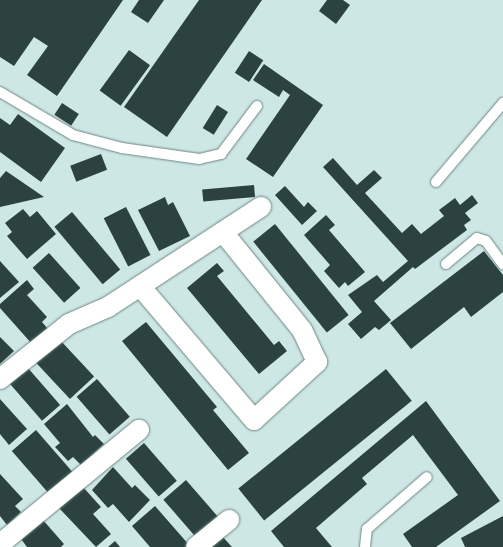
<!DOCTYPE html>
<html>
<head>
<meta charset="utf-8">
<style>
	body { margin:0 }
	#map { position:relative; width:503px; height:547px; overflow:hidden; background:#cde7e5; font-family:"Crimson Pro",serif }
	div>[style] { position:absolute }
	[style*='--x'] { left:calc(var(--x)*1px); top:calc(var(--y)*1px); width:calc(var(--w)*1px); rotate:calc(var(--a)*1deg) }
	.building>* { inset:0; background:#2c4240; transform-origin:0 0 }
	.roads { filter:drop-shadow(0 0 1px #6e8683) drop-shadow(0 0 1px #6e8683) }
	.lane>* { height:10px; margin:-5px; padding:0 5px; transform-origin:5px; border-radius:5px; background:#fff }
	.street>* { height:20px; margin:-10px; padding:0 10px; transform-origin:10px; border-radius:10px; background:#fff }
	span { translate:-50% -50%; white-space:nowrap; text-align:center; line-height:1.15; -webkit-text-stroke:5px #daf4f2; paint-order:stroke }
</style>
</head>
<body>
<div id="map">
	<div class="building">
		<i style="clip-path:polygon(0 0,123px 0,57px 96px,27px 75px,48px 46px,34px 37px,14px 66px,0 57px)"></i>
		<i style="clip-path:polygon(139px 0,164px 0,148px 23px,131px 12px)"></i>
		<i style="clip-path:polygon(199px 0,262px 0,167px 137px,124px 107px)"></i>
		<i style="clip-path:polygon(327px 0,343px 0,350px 5px,336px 24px,319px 11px)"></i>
		<i style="left:129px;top:50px;width:26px;height:50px;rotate:36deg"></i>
		<i style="left:249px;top:51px;width:17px;height:26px;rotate:33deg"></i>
		<i style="clip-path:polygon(264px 64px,323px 105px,273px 177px,246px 159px,290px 95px,283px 90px,279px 97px,253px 80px)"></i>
		<i style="left:62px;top:103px;width:20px;height:14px;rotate:33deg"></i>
		<i style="left:217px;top:105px;width:13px;height:27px;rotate:32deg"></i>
		<i style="clip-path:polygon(18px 114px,65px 148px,41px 182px,0 152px,0 118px,10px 125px)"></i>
		<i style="left:101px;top:154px;width:17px;height:33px;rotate:69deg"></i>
		<i style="clip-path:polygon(333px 158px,357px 185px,374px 170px,382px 178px,365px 193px,402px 233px,412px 224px,421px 234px,444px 216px,439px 210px,455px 198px,460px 205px,472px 195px,478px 203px,465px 213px,471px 220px,464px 225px,467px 230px,415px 269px,413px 267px,374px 301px,391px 320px,379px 330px,375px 327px,361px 339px,348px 324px,362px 312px,348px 295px,377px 275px,383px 282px,408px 261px,323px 167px)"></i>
		<i style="clip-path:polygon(6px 171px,44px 197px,0 207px,0 178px)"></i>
		<i style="left:254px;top:185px;width:12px;height:52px;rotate:85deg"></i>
		<i style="clip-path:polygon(285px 186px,304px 207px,308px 202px,317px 211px,302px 225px,275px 195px)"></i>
		<i style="clip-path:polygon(165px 197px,168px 205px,173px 202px,190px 236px,159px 251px,138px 210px)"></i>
		<i style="left:126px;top:207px;width:54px;height:25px;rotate:63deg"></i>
		<i style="clip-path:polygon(23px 209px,30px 217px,37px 211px,56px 234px,27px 259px,7px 236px,12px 232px,5px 223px)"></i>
		<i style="left:72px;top:212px;width:75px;height:23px;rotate:50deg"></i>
		<i style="clip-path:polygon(326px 215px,335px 225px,329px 230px,365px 272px,348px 286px,345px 282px,339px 288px,324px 271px,330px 265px,304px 235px)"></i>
		<i style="left:275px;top:224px;width:117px;height:28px;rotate:51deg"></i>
		<i style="clip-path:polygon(484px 251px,503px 275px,503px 292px,471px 317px,464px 307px,411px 349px,390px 323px)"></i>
		<i style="left:49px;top:253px;width:47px;height:22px;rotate:48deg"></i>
		<i style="clip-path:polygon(0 261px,19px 282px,0 298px)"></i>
		<i style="clip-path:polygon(217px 263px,224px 271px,217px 276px,274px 345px,279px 341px,287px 351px,259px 374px,187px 288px)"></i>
		<i style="clip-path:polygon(27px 280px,34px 289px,27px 295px,47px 317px,42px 322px,48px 329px,32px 344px,0 308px,0 304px)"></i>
		<i style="clip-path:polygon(146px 322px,217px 407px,213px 410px,249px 453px,228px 470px,122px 341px)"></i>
		<i style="clip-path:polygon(0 337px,14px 351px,0 364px)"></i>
		<i style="left:60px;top:340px;width:50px;height:33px;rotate:47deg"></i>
		<i style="left:28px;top:368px;width:49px;height:24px;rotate:49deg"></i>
		<i style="left:386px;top:369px;width:41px;height:190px;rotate:51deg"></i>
		<i style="left:97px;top:379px;width:50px;height:27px;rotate:49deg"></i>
		<i style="clip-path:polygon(0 399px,27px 429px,9px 445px,0 434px)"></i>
		<i style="clip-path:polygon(426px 401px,500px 501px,436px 547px,412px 547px,403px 534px,458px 495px,413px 435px,362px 478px,367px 484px,316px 528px,332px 547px,284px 547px,271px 531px)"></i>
		<i style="clip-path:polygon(67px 404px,93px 437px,95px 435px,104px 444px,81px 465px,73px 457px,68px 461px,55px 447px,60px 443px,44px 424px)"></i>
		<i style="left:36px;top:430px;width:56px;height:32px;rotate:49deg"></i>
		<i style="left:144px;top:443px;width:50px;height:24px;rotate:49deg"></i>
		<i style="clip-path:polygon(113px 467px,132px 488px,135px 485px,150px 500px,129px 522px,113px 504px,108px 508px,92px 490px)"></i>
		<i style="clip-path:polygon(0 474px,23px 499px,15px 506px,21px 512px,7px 525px,0 516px)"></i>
		<i style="left:186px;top:480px;width:52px;height:30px;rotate:49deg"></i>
		<i style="clip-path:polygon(83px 487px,101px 507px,93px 514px,111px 534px,96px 547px,59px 508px)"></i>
		<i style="clip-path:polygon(155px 506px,190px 546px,188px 547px,150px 547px,132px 526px)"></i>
		<i style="clip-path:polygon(503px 516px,503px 547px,465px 547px,461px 538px)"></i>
		<i style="clip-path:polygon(43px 520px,64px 544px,61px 547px,27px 547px,21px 539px)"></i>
		<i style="clip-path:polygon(222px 536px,232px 547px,209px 547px)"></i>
		<i style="clip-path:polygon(115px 541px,120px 547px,108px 547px)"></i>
	</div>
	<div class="roads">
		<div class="lane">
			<i style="--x:0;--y:92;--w:85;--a:30.5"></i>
			<i style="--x:73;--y:135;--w:51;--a:14.9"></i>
			<i style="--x:122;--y:148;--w:78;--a:8.1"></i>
			<i style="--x:199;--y:159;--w:23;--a:-13"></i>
			<i style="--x:221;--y:154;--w:60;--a:-53.1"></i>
			<i style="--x:436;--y:182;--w:104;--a:-49.7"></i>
			<i style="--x:446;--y:264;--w:40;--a:-40"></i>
			<i style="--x:477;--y:238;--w:9;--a:18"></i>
			<i style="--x:486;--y:241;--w:29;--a:54"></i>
			<i style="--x:365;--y:547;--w:18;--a:-84"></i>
			<i style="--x:367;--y:529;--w:79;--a:-40.9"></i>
		</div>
		<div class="street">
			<i style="--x:140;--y:286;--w:176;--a:49.6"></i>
			<i style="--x:254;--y:420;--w:86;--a:-42.6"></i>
			<i style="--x:317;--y:362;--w:35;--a:-115"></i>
			<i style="--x:302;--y:330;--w:126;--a:-128.9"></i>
			<i style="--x:0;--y:379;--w:88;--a:-38.6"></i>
			<i style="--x:69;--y:324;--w:43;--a:-23.6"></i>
			<i style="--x:108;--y:307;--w:183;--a:-33.2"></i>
			<i style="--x:0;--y:544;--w:180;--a:-39.4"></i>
			<i style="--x:196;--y:547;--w:43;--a:-39.3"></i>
		</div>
	</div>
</div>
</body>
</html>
